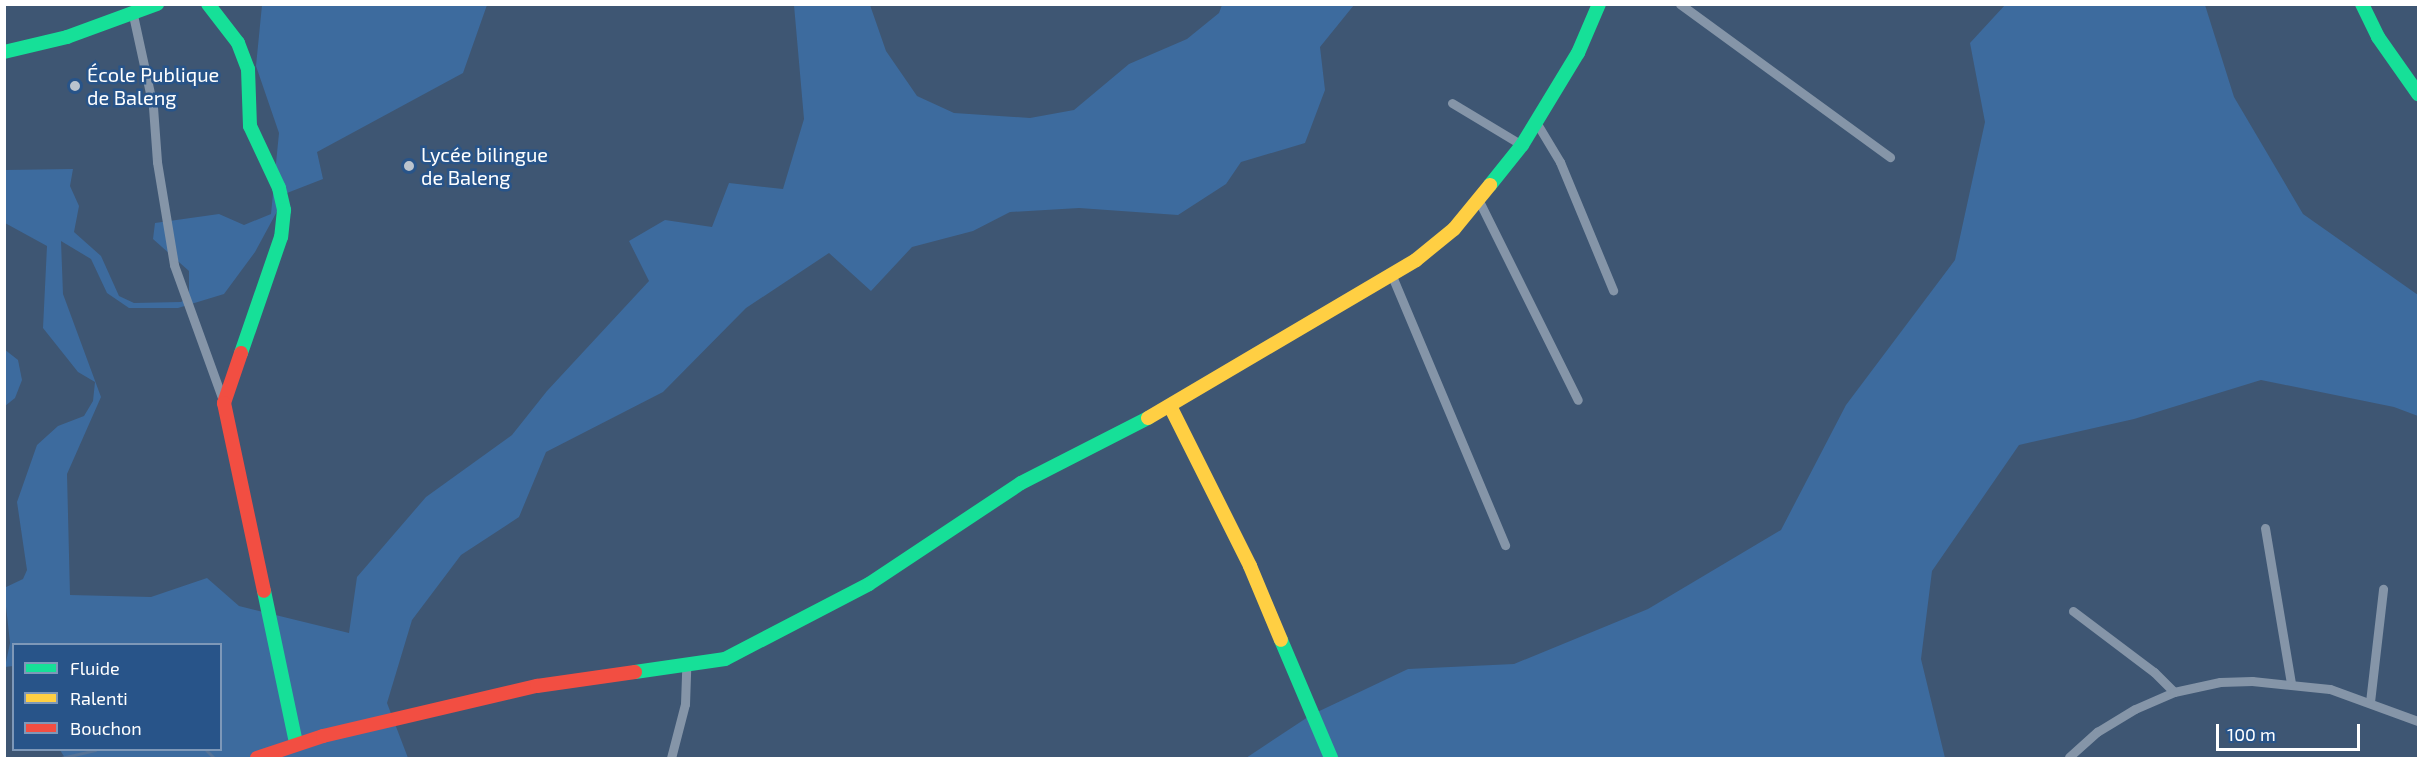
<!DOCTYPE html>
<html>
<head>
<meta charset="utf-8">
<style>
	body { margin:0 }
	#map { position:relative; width:2423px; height:763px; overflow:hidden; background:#3e5673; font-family:"Exo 2",sans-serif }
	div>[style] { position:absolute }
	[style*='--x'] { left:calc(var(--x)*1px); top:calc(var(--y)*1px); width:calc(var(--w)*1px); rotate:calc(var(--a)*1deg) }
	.green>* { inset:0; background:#3d6b9e }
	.stream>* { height:3px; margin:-1.5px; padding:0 1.5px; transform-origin:1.5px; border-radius:1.5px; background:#557296 }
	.street>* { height:9px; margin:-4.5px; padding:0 4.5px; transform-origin:4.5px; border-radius:4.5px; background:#8595a8 }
	.fast>* { height:14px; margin:-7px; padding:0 7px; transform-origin:7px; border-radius:7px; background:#16e098 }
	.slow>* { height:14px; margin:-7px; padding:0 7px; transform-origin:7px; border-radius:7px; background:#ffcf43 }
	.jam>* { height:14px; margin:-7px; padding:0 7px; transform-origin:7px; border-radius:7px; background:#f24e42 }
	.dots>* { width:16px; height:16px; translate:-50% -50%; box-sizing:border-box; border:3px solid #285489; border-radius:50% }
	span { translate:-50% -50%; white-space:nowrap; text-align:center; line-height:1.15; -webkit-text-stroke:5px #285489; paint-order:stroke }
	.poi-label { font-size:20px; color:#fff }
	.left { translate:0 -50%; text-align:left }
	.frame { position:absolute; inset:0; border:6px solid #fff; pointer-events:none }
	.legend { position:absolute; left:12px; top:643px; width:210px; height:108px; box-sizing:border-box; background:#285489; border:2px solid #7e98b8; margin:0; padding:8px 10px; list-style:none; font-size:18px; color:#fff }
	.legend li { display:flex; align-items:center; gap:12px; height:30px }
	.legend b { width:30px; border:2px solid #7e98b8 }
	.scale { position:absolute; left:2216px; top:724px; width:144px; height:27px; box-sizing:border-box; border:3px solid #fff; border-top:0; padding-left:8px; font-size:18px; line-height:21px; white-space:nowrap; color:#fff; -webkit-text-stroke:4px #285489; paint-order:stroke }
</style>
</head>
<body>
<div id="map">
	<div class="green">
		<i style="clip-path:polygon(262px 5px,487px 5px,463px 73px,317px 152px,323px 179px,287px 193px,255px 252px,224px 294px,178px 308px,129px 308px,107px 293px,91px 259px,61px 241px,63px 294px,101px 397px,67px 474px,70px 595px,151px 597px,207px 578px,239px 606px,349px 633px,357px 577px,426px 497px,512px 435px,547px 391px,649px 281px,629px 241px,665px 220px,712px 227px,729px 183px,783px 189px,804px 119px,794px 5px,870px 5px,886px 51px,917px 96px,954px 113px,1030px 118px,1074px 110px,1129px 64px,1187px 39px,1219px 13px,1222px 5px,1354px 5px,1320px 47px,1325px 90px,1305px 143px,1241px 162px,1226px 184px,1178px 215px,1079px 208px,1010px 212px,973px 231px,912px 247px,871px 291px,829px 253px,746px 308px,663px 392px,546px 452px,519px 517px,461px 555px,412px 620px,387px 703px,408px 758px,65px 758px,60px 750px,220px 750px,220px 644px,14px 644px,13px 680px,13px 666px,5px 667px,10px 643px,4px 588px,23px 579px,27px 570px,17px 502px,37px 445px,58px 426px,84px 416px,93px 401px,95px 382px,78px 372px,43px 328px,47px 246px,5px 223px,5px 170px,73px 169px,70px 186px,79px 206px,74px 232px,101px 256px,119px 296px,134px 303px,181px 302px,189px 297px,189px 271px,153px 239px,155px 223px,219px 214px,244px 225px,271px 214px,279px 133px,256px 66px)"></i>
		<i style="clip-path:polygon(2005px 5px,2205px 5px,2234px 97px,2303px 214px,2418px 295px,2418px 416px,2394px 407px,2261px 380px,2134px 419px,2019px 445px,1932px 571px,1921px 659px,1945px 758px,1246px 758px,1311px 715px,1408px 669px,1514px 664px,1648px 609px,1781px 530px,1846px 405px,1955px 260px,1985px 122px,1970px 43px)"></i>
		<i style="clip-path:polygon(4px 349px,18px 360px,22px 380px,15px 398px,5px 406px)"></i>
	</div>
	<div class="stream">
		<i style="--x:206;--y:750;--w:11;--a:45"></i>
		<i style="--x:61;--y:758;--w:35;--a:-13"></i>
	</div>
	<div class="street">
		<i style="--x:1680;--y:4;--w:260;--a:36.1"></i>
		<i style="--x:133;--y:15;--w:94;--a:77.7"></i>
		<i style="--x:153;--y:107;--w:55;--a:85.8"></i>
		<i style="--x:157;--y:162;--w:104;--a:80.6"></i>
		<i style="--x:174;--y:265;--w:147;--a:70.1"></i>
		<i style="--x:1452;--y:103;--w:82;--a:31"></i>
		<i style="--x:1536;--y:122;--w:47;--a:59"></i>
		<i style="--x:1560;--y:162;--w:139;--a:67.5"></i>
		<i style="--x:1479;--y:201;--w:222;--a:63.6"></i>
		<i style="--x:1392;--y:276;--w:292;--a:67.2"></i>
		<i style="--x:2265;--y:528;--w:157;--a:80.5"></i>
		<i style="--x:2073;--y:611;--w:101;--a:37"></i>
		<i style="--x:2154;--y:672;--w:28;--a:45"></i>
		<i style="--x:2370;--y:702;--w:114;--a:-83.4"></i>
		<i style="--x:2069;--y:757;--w:38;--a:-42"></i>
		<i style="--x:2097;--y:732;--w:44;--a:-31.2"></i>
		<i style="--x:2135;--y:709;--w:43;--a:-23.6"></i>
		<i style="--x:2174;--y:692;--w:47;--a:-12.3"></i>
		<i style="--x:2220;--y:682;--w:32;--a:-2"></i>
		<i style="--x:2252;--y:681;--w:78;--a:5.9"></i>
		<i style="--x:2330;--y:689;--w:94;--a:20"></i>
		<i style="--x:671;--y:758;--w:56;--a:-75.5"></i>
		<i style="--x:685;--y:704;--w:37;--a:-88"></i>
	</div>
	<div class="fast">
		<i style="--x:208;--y:4;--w:49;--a:52.4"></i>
		<i style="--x:238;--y:43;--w:28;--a:69"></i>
		<i style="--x:248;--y:69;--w:57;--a:88"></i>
		<i style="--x:250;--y:126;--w:68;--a:64.9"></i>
		<i style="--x:279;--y:188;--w:23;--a:77"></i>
		<i style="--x:284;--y:210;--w:27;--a:96"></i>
		<i style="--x:281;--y:237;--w:123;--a:109"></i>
		<i style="--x:2362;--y:4;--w:37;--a:64"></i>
		<i style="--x:2378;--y:37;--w:70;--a:54.9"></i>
		<i style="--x:4;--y:52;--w:65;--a:-13.4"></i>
		<i style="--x:67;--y:37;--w:96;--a:-20.1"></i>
		<i style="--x:1490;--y:185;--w:51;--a:-51.3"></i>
		<i style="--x:1522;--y:145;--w:108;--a:-58.7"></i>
		<i style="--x:1578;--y:53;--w:53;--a:-66.8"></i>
		<i style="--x:264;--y:591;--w:155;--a:78.1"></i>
		<i style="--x:1281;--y:640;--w:128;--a:67"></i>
		<i style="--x:635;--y:672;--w:91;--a:-8.2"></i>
		<i style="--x:725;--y:659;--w:162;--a:-27.5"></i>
		<i style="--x:869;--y:584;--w:182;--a:-33.6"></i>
		<i style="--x:1021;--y:483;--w:143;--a:-27.1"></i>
	</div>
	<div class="slow">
		<i style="--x:1170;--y:406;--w:179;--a:63.4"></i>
		<i style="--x:1250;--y:566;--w:80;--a:67.3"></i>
		<i style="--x:1148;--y:418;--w:311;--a:-30.5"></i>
		<i style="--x:1416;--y:260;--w:49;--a:-39.2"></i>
		<i style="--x:1454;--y:229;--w:57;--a:-50.7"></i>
	</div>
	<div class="jam">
		<i style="--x:241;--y:353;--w:53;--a:108.8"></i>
		<i style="--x:224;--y:403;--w:192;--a:78"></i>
		<i style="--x:257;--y:758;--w:70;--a:-18.4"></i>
		<i style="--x:323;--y:736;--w:220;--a:-13.2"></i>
		<i style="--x:537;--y:686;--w:99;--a:-8.1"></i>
	</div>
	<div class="dots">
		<i style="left:75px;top:86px;background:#bbc4ce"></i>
		<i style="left:409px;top:166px;background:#bbc4ce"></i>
	</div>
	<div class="poi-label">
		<span class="left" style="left:87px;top:86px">École Publique<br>de Baleng</span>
		<span class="left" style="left:421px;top:166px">Lycée bilingue<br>de Baleng</span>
	</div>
	<div class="frame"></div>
	<ul class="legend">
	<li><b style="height:8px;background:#16e098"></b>Fluide</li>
	<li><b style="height:8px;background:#ffcf43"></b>Ralenti</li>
	<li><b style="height:8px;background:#f24e42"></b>Bouchon</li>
	</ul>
	<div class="scale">100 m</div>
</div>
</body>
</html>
